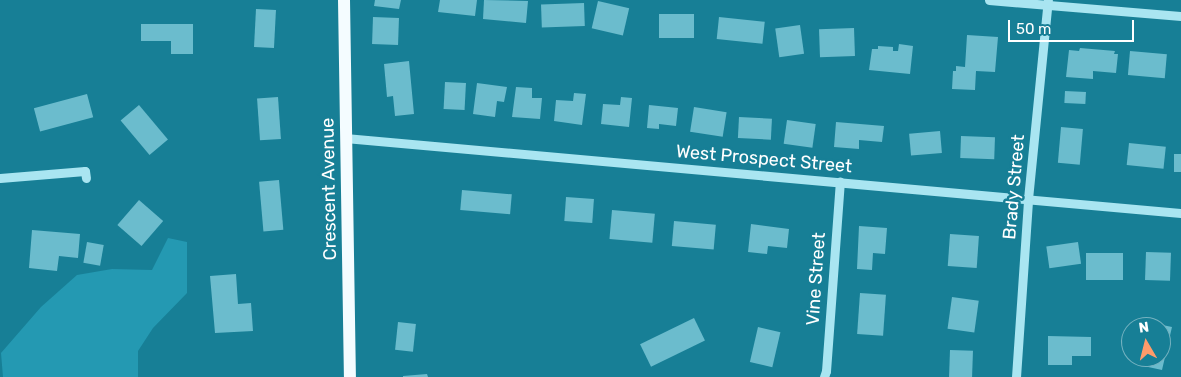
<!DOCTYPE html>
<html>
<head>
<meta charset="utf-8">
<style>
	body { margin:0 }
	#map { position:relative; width:1181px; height:377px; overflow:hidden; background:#177f96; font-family:Rubik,sans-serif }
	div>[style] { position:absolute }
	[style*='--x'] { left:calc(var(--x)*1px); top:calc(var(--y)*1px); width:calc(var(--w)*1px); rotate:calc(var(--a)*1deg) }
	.green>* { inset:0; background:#2499b2 }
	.building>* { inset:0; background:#6bbccd; transform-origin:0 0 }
	.minor>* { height:9px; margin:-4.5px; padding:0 4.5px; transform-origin:4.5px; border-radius:4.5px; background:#a9e5f1 }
	.major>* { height:12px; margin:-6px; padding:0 6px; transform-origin:6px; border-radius:6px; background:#f4fcff }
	span { translate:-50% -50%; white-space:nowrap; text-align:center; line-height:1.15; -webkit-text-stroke:5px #177f96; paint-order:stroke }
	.street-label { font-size:18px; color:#fff }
	.north { position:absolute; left:1121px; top:317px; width:50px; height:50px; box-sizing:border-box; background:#177f96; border:1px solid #74b2c0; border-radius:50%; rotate:352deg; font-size:14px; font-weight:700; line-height:20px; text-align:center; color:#fff }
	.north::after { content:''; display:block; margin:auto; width:18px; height:22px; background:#ff9b6a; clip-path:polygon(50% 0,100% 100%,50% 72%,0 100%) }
	.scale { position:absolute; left:1008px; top:20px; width:126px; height:22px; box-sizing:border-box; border:2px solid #fff; border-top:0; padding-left:6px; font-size:15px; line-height:18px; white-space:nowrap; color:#fff; -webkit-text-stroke:4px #177f96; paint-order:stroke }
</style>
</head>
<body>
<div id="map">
	<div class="green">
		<i style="clip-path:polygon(168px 238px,187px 242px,187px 293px,153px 328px,138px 351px,138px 377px,3px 377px,1px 353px,41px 307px,77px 275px,112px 269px,152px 270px)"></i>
	</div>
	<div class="building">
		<i style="clip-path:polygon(375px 0,401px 0,399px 9px,374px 6px)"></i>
		<i style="clip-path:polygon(440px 0,477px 0,475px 16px,438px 12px)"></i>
		<i style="clip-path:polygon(484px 0,528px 1px,526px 23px,483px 19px)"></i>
		<i style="left:598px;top:1px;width:32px;height:28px;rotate:13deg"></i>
		<i style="left:584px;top:3px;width:23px;height:43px;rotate:88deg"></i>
		<i style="left:256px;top:9px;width:20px;height:38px;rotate:3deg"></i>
		<i style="left:659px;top:14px;width:35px;height:24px"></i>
		<i style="left:373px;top:17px;width:26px;height:27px;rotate:2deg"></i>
		<i style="left:719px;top:17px;width:46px;height:22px;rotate:6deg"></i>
		<i style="clip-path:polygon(141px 24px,193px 24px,193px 54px,171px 54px,171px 41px,141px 41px)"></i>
		<i style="left:800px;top:25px;width:29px;height:25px;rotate:82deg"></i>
		<i style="left:854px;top:28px;width:28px;height:35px;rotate:88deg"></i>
		<i style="clip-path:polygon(967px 35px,998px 37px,995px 72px,976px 71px,975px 90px,952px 89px,953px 71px,956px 71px,956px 66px,965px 67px)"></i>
		<i style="clip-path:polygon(899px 44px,913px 46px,910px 74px,869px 70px,872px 49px,878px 49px,878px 46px,893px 47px,893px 51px,898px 51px)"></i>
		<i style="clip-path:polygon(1080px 48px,1115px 51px,1114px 54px,1118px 54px,1116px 73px,1093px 71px,1093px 79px,1066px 77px,1069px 50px,1079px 51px)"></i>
		<i style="left:1130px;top:51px;width:37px;height:24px;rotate:5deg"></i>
		<i style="clip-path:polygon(409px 61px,414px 114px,395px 116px,393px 96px,387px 97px,384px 64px)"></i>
		<i style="left:445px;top:82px;width:21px;height:27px;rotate:3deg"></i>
		<i style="clip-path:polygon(477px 83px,507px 87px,504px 102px,497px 101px,495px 117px,473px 114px)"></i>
		<i style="clip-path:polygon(516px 87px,532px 88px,532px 98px,542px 98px,540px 119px,512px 117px)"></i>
		<i style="left:1065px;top:91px;width:21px;height:12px;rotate:3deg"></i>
		<i style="clip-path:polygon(574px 93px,586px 94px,582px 125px,554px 121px,556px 100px,573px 101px)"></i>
		<i style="left:87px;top:94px;width:24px;height:55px;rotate:75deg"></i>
		<i style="left:278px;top:97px;width:42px;height:21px;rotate:86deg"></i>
		<i style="clip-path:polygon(621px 97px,632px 98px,629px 127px,601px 124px,603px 104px,620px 105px)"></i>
		<i style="left:139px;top:105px;width:45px;height:24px;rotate:50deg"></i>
		<i style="clip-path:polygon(649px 105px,678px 108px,676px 126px,659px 124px,659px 129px,647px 128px)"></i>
		<i style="left:694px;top:107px;width:33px;height:25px;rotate:9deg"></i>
		<i style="left:739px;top:117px;width:33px;height:21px;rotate:3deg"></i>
		<i style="left:787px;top:120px;width:29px;height:24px;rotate:8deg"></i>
		<i style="clip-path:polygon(836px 122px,884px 126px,882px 142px,859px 140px,859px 149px,834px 147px)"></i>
		<i style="left:1061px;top:127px;width:22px;height:36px;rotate:5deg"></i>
		<i style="left:940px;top:131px;width:22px;height:31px;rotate:85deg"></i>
		<i style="left:961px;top:136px;width:34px;height:22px;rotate:2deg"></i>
		<i style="left:1129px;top:143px;width:37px;height:22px;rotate:6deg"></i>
		<i style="left:1174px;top:154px;width:7px;height:18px"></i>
		<i style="left:279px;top:180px;width:50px;height:20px;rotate:85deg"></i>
		<i style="left:462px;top:190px;width:50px;height:20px;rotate:5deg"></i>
		<i style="left:566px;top:197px;width:28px;height:24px;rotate:4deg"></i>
		<i style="left:139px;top:200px;width:32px;height:33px;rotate:41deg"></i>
		<i style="left:612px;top:210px;width:43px;height:29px;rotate:5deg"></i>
		<i style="left:674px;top:221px;width:42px;height:25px;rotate:5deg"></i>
		<i style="clip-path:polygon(751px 224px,789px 229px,787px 248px,768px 246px,767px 254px,748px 252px)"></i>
		<i style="clip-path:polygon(859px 226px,887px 228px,885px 254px,873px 253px,872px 270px,857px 269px)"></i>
		<i style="clip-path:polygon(32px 230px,80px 234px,78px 258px,59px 256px,57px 271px,29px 268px)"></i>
		<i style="left:950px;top:234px;width:29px;height:32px;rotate:4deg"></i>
		<i style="left:87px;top:242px;width:17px;height:21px;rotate:10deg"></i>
		<i style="left:1078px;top:242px;width:22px;height:32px;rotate:82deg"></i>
		<i style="left:1146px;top:252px;width:25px;height:28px;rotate:2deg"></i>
		<i style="left:1086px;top:253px;width:37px;height:27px"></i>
		<i style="clip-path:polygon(236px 274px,238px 304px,251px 303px,253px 331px,215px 333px,210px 276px)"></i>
		<i style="left:860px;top:293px;width:26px;height:41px;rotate:4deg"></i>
		<i style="left:952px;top:297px;width:27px;height:32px;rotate:8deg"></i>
		<i style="left:694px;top:318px;width:25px;height:60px;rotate:64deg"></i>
		<i style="left:398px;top:322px;width:18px;height:28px;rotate:6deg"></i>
		<i style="clip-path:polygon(1148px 322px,1172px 327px,1162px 370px,1139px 365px,1140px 357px,1161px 357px,1161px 327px,1147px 327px)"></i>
		<i style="left:758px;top:327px;width:23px;height:36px;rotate:13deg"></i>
		<i style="clip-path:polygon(1048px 336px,1091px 337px,1091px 356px,1072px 356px,1072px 365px,1048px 365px)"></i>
		<i style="left:950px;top:350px;width:23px;height:27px;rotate:2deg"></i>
		<i style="clip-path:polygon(427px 374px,428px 377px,403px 377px,403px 376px)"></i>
	</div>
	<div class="minor">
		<i style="--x:989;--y:0;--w:193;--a:4.8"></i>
		<i style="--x:345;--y:138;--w:839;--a:5.13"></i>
		<i style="--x:0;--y:178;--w:85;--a:-4.7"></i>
		<i style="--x:85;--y:171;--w:7;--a:82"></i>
		<i style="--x:824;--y:377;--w:6;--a:-72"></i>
		<i style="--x:826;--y:371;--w:190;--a:-85.8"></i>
		<i style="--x:1016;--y:377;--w:178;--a:-86.1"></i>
		<i style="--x:1028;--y:199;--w:200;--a:-84.3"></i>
	</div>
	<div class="major">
		<i style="--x:344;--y:0;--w:377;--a:89.1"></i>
	</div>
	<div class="street-label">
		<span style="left:764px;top:159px;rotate:5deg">West Prospect Street</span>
		<span style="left:1014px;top:187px;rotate:-85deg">Brady Street</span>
		<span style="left:329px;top:189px;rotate:-91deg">Crescent Avenue</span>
		<span style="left:816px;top:279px;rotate:-86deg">Vine Street</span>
	</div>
	<div class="north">N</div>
	<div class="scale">50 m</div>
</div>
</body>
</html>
